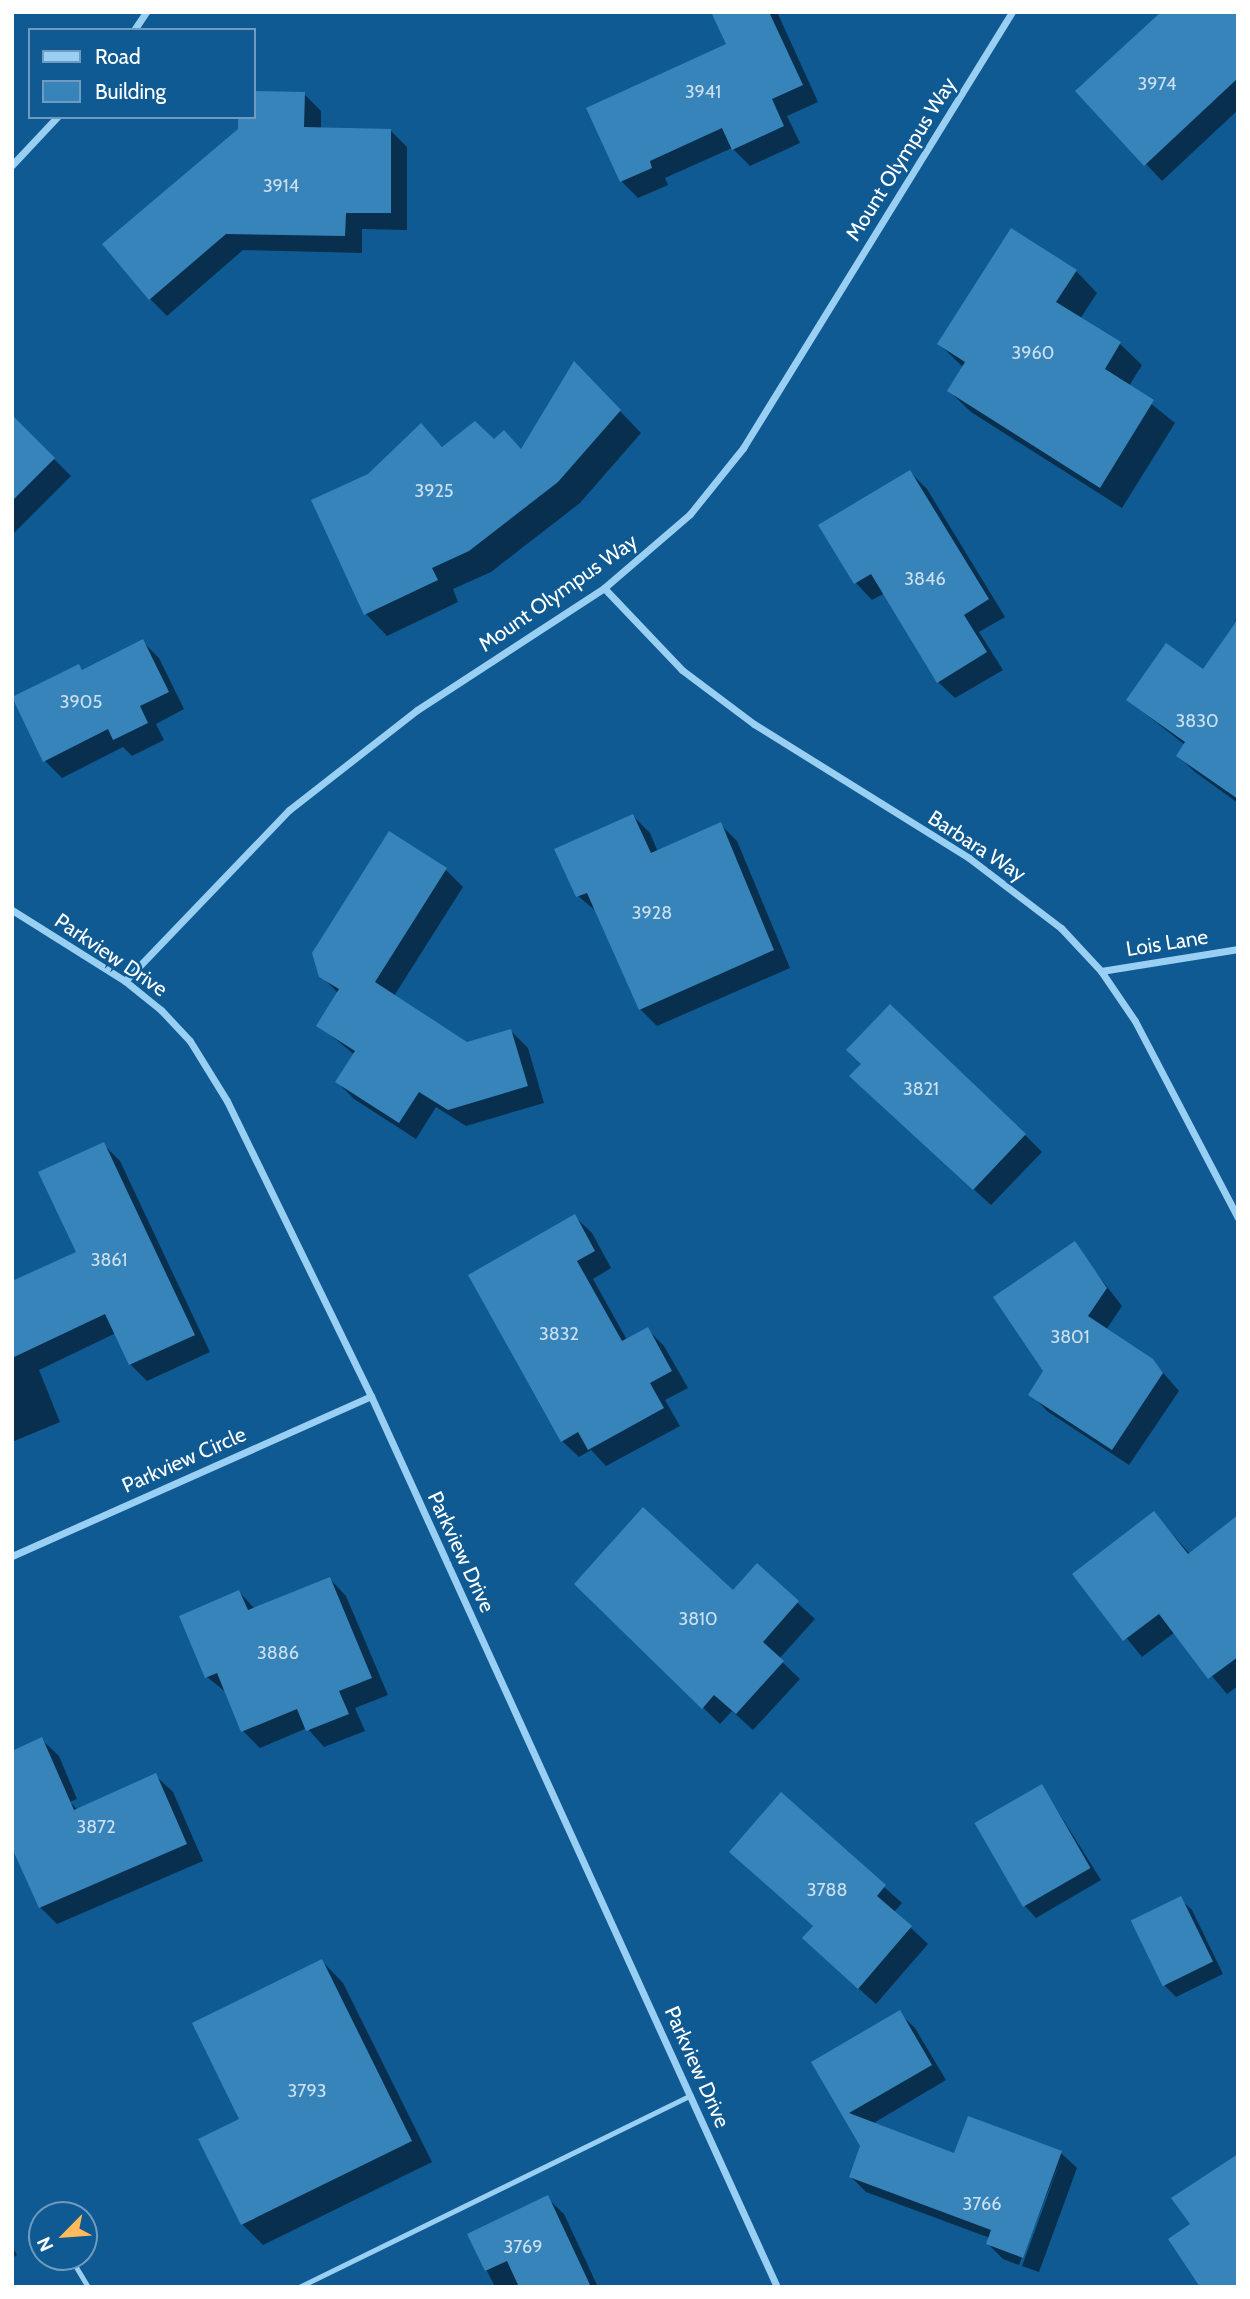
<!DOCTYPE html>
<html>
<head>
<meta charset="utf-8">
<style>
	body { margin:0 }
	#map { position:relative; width:1250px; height:2299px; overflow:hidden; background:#0f5a92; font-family:Cabin,sans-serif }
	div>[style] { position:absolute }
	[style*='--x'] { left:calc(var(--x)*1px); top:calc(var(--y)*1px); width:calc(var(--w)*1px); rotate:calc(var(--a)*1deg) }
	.shadow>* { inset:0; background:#0007 }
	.building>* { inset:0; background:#3784bb; transform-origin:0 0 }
	.service>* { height:5px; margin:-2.5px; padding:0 2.5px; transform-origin:2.5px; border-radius:2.5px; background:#9acff4 }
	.minor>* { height:7px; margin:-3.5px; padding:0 3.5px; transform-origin:3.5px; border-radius:3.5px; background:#9acff4 }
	span { translate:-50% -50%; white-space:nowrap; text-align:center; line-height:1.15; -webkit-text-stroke:5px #0f5a92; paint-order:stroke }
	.number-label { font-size:18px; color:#cde0ee }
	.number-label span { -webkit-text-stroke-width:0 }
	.street-label { font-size:21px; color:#fff }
	.frame { position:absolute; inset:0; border:14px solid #fff; pointer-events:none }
	.legend { position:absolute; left:28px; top:28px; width:228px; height:91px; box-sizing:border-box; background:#0f5a92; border:2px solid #6f9cbe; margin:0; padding:9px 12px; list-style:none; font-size:21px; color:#fff }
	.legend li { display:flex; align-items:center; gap:14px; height:35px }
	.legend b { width:35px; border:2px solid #6f9cbe }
	.north { position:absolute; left:28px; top:2201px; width:70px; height:70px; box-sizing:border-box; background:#0f5a92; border:2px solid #6f9cbe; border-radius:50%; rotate:245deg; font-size:19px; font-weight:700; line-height:28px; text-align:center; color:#fff }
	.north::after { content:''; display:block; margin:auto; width:24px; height:32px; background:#ffba5d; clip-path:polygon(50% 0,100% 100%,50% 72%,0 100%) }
</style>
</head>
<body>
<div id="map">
	<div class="shadow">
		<i style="clip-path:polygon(727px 12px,778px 14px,818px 102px,787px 116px,800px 143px,750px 166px,732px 148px,665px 178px,668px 185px,638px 198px,621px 181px,728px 44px)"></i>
		<i style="clip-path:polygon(1238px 12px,1238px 110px,1162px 181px,1078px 91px)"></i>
		<i style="clip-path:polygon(254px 93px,304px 94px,321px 111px,321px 129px,390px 130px,407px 147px,407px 230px,362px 229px,362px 253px,243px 250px,167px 316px,150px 299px,240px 130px,254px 117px)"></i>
		<i style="clip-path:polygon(1076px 271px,1097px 293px,1080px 319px,1120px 344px,1142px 365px,1129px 386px,1175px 423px,1122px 508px,971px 412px,949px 391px,964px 368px,939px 344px)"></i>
		<i style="clip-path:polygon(595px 385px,641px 433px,580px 503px,491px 572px,453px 589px,458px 602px,387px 636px,366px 614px,313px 501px,369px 476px,421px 426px,443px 448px,522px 451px)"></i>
		<i style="clip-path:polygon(12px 417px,71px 476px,12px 535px)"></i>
		<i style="clip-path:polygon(910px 472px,927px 489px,1005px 617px,979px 632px,1003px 670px,955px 698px,938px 682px,885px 593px,872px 600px,856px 583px)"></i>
		<i style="clip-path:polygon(1238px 638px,1238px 803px,1195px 772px,1178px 756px,1185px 745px,1128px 700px,1203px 671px)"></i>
		<i style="clip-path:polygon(142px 641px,159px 658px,184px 709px,156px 724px,164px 740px,132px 756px,123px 747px,62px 778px,45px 761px,78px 666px,84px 671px)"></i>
		<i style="clip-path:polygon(633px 816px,650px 833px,658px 852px,720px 824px,737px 841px,790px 968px,657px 1026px,640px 1009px,597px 912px,578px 896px)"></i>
		<i style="clip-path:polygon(390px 834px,446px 870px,463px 887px,394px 996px,467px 1044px,511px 1031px,528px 1048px,544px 1103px,466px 1126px,436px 1107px,416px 1139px,354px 1099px,337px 1082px,355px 1055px,318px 1025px,339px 994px,321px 976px)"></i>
		<i style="clip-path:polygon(868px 1093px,1025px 1135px,1042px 1152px,991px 1205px)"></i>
		<i style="clip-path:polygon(103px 1144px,120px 1161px,210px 1352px,147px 1381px,130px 1364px,116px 1333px,39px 1370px,60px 1422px,12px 1442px,12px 1283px,78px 1252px)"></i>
		<i style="clip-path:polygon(575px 1217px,592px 1233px,611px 1268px,593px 1279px,627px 1340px,647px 1329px,664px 1346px,688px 1388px,665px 1400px,680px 1426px,606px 1466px,591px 1450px,579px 1457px,562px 1441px)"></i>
		<i style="clip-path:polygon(1074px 1244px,1122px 1306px,1106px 1330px,1152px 1360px,1179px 1391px,1129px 1465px,1047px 1411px,1031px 1394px,1045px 1371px)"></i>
		<i style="clip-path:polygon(1154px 1513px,1190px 1554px,1238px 1518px,1238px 1686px,1227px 1694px,1175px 1632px,1142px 1657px,1075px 1575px)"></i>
		<i style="clip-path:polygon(757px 1566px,815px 1619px,779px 1659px,800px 1679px,753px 1730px,732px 1711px,720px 1724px,576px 1584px,733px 1592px)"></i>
		<i style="clip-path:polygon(330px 1579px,346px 1596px,388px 1695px,355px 1708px,365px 1731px,324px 1747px,307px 1728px,260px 1748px,243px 1731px,227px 1693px,207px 1677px,239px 1592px,255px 1609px)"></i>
		<i style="clip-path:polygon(42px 1740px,59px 1756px,77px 1799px,70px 1802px,78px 1810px,156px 1776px,173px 1792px,203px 1861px,57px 1924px,40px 1907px)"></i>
		<i style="clip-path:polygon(1042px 1786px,1101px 1880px,1036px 1918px,1025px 1906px)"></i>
		<i style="clip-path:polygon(781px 1795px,902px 1903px,894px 1912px,928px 1944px,876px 2004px,821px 1955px)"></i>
		<i style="clip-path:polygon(1180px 1899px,1192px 1910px,1223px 1974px,1176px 1997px,1165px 1986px)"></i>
		<i style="clip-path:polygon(322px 1961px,343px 1983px,432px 2162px,263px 2245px,242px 2224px,242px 2119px)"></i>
		<i style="clip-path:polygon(899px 2013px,915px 2028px,946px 2080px,872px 2124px,955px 2155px,1061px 2153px,1077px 2168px,1039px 2272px,1022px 2266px,1061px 2159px,1019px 2265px,1003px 2259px,988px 2244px,990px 2238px,866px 2192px,851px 2177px,862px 2146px,814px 2063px)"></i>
		<i style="clip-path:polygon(547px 2198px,564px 2214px,598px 2287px,495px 2287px,469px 2235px)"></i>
		<i style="clip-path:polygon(12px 2246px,17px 2255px,12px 2258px)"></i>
	</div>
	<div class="building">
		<i style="clip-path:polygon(711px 12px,769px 12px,803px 85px,772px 99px,784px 126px,732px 150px,722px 128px,650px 161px,652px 168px,620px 182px,586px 108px,726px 44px)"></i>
		<i style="clip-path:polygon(1161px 12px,1238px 12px,1238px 78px,1144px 166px,1075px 91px)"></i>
		<i style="clip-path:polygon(254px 91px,305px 92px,304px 127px,391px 129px,391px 213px,346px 213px,345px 236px,226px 234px,149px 300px,102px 244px,238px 129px,238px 117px,254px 117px)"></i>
		<i style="clip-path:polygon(1011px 228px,1077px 270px,1056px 302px,1121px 342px,1105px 369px,1154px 400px,1100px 488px,947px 391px,965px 362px,937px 344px)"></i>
		<i style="clip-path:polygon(574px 361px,621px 410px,558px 482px,469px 551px,432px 568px,438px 580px,364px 615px,311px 500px,368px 474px,421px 423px,442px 447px,475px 421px,494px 439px,504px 430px,521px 449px)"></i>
		<i style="clip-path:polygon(12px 415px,55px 458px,12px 501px)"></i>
		<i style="clip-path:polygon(910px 470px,989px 599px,964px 615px,987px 652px,937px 683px,871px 574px,854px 584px,818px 525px)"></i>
		<i style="clip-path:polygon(1238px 619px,1238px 799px,1176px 756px,1185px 742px,1126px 700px,1166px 643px,1203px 669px)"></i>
		<i style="clip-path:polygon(143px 639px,169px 692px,140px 706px,148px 723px,113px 740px,108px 729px,43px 762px,12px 697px,79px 664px,82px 670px)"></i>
		<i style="clip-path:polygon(633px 814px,651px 853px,721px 822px,774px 950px,639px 1010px,587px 893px,576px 897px,554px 849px)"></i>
		<i style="clip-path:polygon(389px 831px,447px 868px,375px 982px,467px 1042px,511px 1029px,528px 1086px,448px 1110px,419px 1092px,399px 1123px,335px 1082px,355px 1051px,316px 1026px,339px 989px,319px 977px,312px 953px)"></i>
		<i style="clip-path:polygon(890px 1004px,1026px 1134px,973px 1190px,849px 1076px,861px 1064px,846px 1050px)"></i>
		<i style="clip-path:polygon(104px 1142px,195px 1335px,129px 1365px,105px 1314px,12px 1358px,12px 1281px,76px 1252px,38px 1172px)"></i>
		<i style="clip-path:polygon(575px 1214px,595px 1251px,577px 1261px,622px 1341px,648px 1327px,672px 1371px,650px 1383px,664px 1408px,588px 1450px,578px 1432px,561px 1442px,468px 1275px)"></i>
		<i style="clip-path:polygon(1075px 1241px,1107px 1288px,1088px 1316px,1153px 1359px,1163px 1373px,1112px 1450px,1028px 1395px,1043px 1371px,993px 1297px)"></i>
		<i style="clip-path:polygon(643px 1507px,733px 1590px,757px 1563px,799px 1601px,763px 1642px,784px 1661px,736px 1714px,714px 1695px,702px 1709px,574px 1584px)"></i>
		<i style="clip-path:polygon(1154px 1511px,1188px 1554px,1238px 1515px,1238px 1657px,1208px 1679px,1159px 1614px,1123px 1641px,1072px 1574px)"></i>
		<i style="clip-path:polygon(330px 1577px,372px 1678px,339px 1691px,349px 1714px,306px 1731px,297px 1709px,241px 1732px,217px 1673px,205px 1678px,179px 1616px,239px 1590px,248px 1610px)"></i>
		<i style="clip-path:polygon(42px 1737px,74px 1810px,156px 1773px,187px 1844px,39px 1908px,12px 1848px,12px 1751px)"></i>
		<i style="left:1042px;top:1784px;width:97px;height:78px;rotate:60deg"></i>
		<i style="clip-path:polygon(781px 1792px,886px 1885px,877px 1896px,912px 1926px,858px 1989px,802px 1938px,813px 1926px,729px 1852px)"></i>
		<i style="left:1181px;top:1896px;width:73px;height:56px;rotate:64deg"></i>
		<i style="clip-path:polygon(322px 1959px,412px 2141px,241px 2225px,198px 2139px,239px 2119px,192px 2023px)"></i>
		<i style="clip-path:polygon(900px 2010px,932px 2065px,849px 2113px,954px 2153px,968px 2116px,1062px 2151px,1023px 2258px,986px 2244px,991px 2230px,849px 2177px,860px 2146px,811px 2062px)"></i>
		<i style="clip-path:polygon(1238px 2154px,1238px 2287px,1200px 2287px,1168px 2239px,1190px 2224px,1171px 2198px)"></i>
		<i style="clip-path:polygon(548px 2195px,591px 2287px,519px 2287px,507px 2261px,485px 2271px,467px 2234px)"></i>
	</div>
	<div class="service">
		<i style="--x:70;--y:2257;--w:35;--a:59"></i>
		<i style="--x:299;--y:2287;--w:436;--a:-26.1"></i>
	</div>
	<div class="minor">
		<i style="--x:134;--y:30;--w:22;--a:-56"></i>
		<i style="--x:12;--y:165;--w:66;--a:-46.8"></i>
		<i style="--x:604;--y:588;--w:113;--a:46.4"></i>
		<i style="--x:682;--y:670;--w:90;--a:36.9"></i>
		<i style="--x:754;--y:724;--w:253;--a:31.9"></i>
		<i style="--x:969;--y:858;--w:116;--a:37.3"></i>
		<i style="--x:1061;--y:928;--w:59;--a:47.1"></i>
		<i style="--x:1101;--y:971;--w:60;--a:55.8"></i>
		<i style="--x:1135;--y:1021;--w:222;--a:62.4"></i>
		<i style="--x:12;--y:910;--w:133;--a:32.1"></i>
		<i style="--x:125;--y:981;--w:46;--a:38.9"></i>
		<i style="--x:161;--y:1010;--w:42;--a:46.9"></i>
		<i style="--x:190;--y:1041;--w:70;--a:58.3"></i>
		<i style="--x:227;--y:1101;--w:328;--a:64"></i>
		<i style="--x:371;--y:1396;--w:979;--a:65.5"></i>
		<i style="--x:1101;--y:971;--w:139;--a:-9.1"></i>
		<i style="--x:125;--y:981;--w:237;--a:-46.2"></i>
		<i style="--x:289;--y:810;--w:162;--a:-38"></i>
		<i style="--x:417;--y:710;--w:223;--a:-33.1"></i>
		<i style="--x:604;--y:588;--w:113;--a:-40.7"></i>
		<i style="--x:690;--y:514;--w:85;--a:-51.2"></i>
		<i style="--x:743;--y:448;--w:512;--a:-58.33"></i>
		<i style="--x:12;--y:1556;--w:393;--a:-24"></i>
	</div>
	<div class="number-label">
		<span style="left:1157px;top:84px">3974</span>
		<span style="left:703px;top:92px">3941</span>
		<span style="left:281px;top:186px">3914</span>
		<span style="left:1033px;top:353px">3960</span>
		<span style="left:434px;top:491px">3925</span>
		<span style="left:925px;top:579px">3846</span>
		<span style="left:81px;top:702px">3905</span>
		<span style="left:1197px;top:721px">3830</span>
		<span style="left:652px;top:913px">3928</span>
		<span style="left:921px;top:1089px">3821</span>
		<span style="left:109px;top:1260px">3861</span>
		<span style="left:559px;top:1334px">3832</span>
		<span style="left:1070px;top:1337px">3801</span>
		<span style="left:698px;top:1619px">3810</span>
		<span style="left:278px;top:1653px">3886</span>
		<span style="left:96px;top:1827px">3872</span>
		<span style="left:827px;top:1890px">3788</span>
		<span style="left:307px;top:2091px">3793</span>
		<span style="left:982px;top:2204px">3766</span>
		<span style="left:523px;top:2247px">3769</span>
	</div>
	<div class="street-label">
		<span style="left:901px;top:159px;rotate:-58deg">Mount Olympus Way</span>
		<span style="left:558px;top:593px;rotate:-35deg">Mount Olympus Way</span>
		<span style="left:977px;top:846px;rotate:33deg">Barbara Way</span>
		<span style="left:1167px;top:943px;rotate:-9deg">Lois Lane</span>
		<span style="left:111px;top:955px;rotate:34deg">Parkview Drive</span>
		<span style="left:184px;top:1460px;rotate:-24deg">Parkview Circle</span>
		<span style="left:461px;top:1552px;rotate:65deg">Parkview Drive</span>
		<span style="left:697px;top:2067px;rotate:66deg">Parkview Drive</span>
	</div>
	<div class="frame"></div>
	<ul class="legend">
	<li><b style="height:9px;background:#9acff4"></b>Road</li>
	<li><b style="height:19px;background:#3784bb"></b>Building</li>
	</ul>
	<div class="north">N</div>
</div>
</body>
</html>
